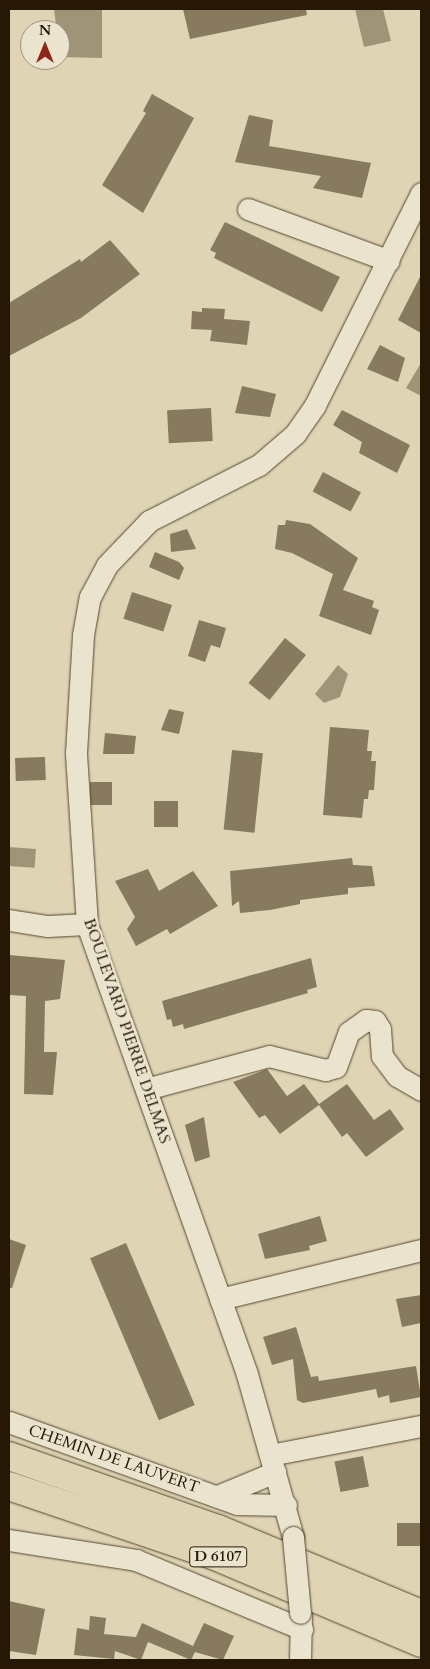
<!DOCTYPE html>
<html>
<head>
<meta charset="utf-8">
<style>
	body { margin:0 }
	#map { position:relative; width:430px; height:1669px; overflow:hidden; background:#dfd4b3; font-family:Cardo,serif }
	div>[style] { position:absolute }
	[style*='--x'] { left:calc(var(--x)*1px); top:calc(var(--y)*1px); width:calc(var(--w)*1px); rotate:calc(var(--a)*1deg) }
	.water>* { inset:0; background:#a09478; transform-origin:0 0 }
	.building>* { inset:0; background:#877a5f; transform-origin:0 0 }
	.roads { filter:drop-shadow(0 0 1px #554730) drop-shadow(0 0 1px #554730) }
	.minor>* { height:21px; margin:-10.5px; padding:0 10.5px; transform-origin:10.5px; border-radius:10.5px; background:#eae3ce }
	.highway>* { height:28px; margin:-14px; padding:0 14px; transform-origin:14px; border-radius:14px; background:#dfd4b3 }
	.bridges { filter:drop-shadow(0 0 1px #554730) drop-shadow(0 0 1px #554730) }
	.minor-bridge>* { height:21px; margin:-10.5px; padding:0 10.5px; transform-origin:10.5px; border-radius:10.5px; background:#eae3ce }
	span { translate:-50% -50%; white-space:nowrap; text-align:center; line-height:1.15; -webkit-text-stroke:5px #eae3ce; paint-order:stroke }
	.shield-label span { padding:1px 4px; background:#eae3ce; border:1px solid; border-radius:4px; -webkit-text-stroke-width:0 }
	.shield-label { font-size:15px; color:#271805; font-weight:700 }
	.street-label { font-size:16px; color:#271805 }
	.frame { position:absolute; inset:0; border:10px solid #271805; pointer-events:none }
	.north { position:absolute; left:20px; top:20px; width:50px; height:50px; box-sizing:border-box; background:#eae3ce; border:1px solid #9c927e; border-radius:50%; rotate:0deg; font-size:14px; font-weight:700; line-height:20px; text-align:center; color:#271805 }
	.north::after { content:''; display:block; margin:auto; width:18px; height:22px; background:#8f2418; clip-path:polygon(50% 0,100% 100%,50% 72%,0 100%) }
</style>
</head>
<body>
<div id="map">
	<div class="water">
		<i style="clip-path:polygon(54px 9px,102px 9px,102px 58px,60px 57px)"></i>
		<i style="clip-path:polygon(355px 9px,383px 9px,391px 41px,364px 47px)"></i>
		<i style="clip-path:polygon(421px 363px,421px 396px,406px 388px)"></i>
		<i style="clip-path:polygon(338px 665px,348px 674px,340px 697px,324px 703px,315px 694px)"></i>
		<i style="left:9px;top:847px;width:27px;height:19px;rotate:4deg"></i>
	</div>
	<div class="building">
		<i style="clip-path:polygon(183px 9px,306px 9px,307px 15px,190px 39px)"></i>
		<i style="clip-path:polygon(152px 94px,194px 118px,143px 213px,102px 185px,146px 113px,143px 111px)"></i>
		<i style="clip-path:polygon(249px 115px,273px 120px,269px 146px,371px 163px,362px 198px,313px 188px,321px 176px,235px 162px)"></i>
		<i style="clip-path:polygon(225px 222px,340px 277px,322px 312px,214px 258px,216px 253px,210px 250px)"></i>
		<i style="clip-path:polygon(110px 240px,140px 274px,81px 318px,9px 356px,9px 303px,80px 259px,81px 262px)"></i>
		<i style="clip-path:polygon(421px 275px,421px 333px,398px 320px)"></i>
		<i style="clip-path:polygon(202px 308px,225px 309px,224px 319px,250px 321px,247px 345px,210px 341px,212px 330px,191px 329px,192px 311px,202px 312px)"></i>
		<i style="clip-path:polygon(380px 345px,405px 358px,398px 382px,367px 369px)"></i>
		<i style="clip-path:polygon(242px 386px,276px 394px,270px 417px,235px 413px)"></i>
		<i style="left:211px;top:408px;width:33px;height:44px;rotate:87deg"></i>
		<i style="clip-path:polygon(342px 410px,410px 445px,397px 473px,359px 453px,362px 442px,333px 425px)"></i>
		<i style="left:323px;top:472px;width:43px;height:22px;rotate:28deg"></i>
		<i style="clip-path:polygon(286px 520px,310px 524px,358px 558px,343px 590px,374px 601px,372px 607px,379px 610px,371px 635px,319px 616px,333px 574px,292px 553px,275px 549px,278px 525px,285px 525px)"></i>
		<i style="clip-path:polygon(187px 529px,196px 549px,171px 552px,170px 534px)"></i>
		<i style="clip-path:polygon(155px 552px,179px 562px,184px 568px,179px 580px,149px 567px)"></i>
		<i style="left:132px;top:592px;width:42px;height:28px;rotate:18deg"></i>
		<i style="clip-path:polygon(199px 620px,226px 628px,220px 648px,211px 645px,205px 662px,188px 656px)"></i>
		<i style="left:285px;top:638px;width:27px;height:58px;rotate:39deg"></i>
		<i style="clip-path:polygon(169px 709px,184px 712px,179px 734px,161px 730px)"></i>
		<i style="clip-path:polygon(330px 727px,369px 730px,367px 751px,372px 751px,371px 761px,376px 761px,374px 790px,369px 790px,368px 799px,364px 799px,362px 818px,323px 815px)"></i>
		<i style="clip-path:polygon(105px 733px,136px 736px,134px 754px,103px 754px)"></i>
		<i style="left:232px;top:750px;width:31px;height:80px;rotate:6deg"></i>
		<i style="left:45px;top:757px;width:23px;height:30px;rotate:88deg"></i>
		<i style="left:90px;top:782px;width:22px;height:23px"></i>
		<i style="left:154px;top:801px;width:24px;height:26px"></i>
		<i style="clip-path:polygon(352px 858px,353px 865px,372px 866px,375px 886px,348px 888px,348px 894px,300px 900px,300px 904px,270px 910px,240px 913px,239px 901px,232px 906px,230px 871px)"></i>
		<i style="clip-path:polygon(148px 869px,159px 891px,193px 871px,218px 906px,170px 934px,167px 929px,136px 946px,127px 929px,135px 917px,115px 881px)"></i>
		<i style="clip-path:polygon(9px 955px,65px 960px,60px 999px,45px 1001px,44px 1052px,57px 1052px,53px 1095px,24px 1094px,26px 996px,9px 995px)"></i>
		<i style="clip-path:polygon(311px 958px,317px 987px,307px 990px,308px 993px,184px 1029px,183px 1024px,173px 1027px,171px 1019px,167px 1020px,162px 1001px)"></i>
		<i style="clip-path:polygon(267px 1069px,287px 1096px,304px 1084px,319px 1104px,347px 1084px,374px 1120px,390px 1109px,404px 1129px,366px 1157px,347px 1133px,342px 1137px,319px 1105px,280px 1134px,265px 1115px,259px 1118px,233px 1082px)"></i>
		<i style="clip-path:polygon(204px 1117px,210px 1157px,195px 1162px,185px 1125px)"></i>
		<i style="clip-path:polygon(320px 1216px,327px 1241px,309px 1246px,310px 1250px,265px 1259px,258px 1234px)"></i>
		<i style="clip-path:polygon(9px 1239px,26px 1245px,12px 1288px,9px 1288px)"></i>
		<i style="left:126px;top:1243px;width:176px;height:39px;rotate:67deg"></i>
		<i style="clip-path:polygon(421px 1295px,421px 1323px,402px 1327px,396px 1299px)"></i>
		<i style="clip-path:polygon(296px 1327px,311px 1377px,318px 1376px,319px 1381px,416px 1366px,421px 1397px,390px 1403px,389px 1395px,378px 1398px,376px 1389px,303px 1403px,297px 1400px,293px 1359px,272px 1365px,263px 1337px)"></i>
		<i style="left:363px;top:1456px;width:31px;height:29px;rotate:79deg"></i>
		<i style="left:421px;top:1523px;width:23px;height:24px;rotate:90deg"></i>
		<i style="clip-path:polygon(9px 1601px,45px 1609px,36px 1655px,9px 1651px)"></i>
		<i style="clip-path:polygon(90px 1616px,106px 1618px,104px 1634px,136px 1637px,142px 1623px,193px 1646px,204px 1623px,234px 1636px,223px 1660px,195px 1652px,191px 1660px,148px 1642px,141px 1660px,115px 1651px,114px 1659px,74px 1655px,77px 1628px,89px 1630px)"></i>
	</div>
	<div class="roads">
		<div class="minor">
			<i style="--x:248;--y:209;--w:150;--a:20.2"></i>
			<i style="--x:9;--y:920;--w:39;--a:9"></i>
			<i style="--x:48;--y:926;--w:39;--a:-3"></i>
			<i style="--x:146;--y:1089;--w:127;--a:-15"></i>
			<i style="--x:269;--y:1056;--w:58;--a:14"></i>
			<i style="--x:325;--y:1070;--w:11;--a:-15"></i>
			<i style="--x:336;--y:1067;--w:37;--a:-70"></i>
			<i style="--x:349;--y:1032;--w:21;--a:-35"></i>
			<i style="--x:366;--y:1020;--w:9;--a:6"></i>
			<i style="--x:375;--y:1021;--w:9;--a:58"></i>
			<i style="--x:380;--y:1029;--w:27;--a:86"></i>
			<i style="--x:382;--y:1056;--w:25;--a:53"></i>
			<i style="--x:397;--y:1076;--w:28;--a:30"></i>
			<i style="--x:220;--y:1299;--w:207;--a:-13.7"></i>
			<i style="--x:9;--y:1422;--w:242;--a:19.8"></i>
			<i style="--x:237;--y:1504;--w:49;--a:1.2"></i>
			<i style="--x:270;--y:1455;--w:154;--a:-10.9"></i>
			<i style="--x:220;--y:1495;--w:60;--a:-22.7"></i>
			<i style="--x:293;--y:1537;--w:169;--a:-105.8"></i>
			<i style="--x:247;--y:1374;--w:478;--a:-109.6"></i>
			<i style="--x:87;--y:924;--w:171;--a:-93.7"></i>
			<i style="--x:76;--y:753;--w:118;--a:-86.6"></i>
			<i style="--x:83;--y:635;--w:39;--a:-80"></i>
			<i style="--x:90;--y:597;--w:36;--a:-62"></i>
			<i style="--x:107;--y:565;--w:61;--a:-46.3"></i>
			<i style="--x:149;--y:521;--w:123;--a:-27"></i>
			<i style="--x:259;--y:465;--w:48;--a:-40.7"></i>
			<i style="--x:295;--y:434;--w:35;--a:-55"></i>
			<i style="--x:315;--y:405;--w:237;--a:-63.4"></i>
			<i style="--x:9;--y:1540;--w:129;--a:8.9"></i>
			<i style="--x:136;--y:1560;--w:180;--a:22.6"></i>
			<i style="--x:300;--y:1660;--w:45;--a:-88.7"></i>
		</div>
		<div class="highway">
			<i style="--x:9;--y:1456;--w:221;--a:19.3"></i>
			<i style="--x:218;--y:1529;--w:220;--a:22.7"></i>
			<i style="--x:9;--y:1486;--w:215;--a:18.7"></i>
			<i style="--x:213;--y:1555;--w:226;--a:22.9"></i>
		</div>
	</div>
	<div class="bridges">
		<div class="minor-bridge">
			<i style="--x:293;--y:1537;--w:76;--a:84.7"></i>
		</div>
	</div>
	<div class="shield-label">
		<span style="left:218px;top:1557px">D 6107</span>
	</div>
	<div class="street-label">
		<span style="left:127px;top:1031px;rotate:71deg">BOULEVARD PIERRE DELMAS</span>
		<span style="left:114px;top:1459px;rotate:19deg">CHEMIN DE LAUVERT</span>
	</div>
	<div class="frame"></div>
	<div class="north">N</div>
</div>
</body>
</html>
